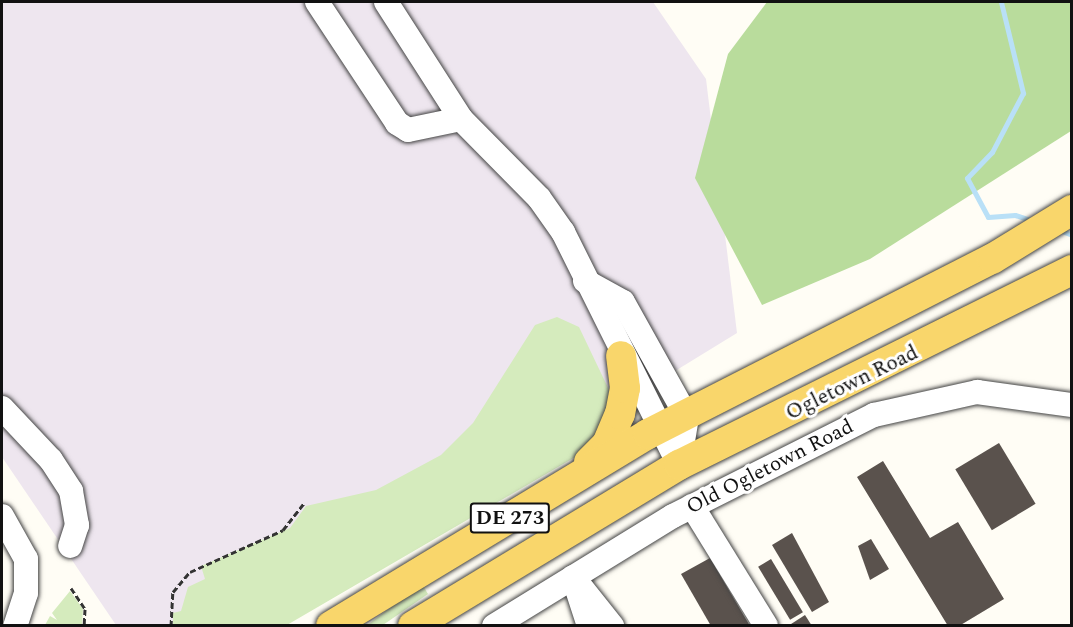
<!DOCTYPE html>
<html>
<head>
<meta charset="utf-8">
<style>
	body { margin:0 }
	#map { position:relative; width:1073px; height:627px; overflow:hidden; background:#fffdf5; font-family:Spectral,serif }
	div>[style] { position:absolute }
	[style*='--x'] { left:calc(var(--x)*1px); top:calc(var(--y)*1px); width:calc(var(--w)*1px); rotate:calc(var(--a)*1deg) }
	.industrial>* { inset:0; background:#eee6ef }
	.green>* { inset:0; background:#d5ebbd }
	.forest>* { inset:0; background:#b9dc9c }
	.stream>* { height:5px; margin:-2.5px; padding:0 2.5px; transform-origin:2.5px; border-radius:2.5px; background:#b9e0f7 }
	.building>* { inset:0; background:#5a524d; transform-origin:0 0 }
	.path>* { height:3px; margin-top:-1.5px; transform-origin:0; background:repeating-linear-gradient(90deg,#333 0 6px,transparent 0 9px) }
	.roads { filter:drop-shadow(0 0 2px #444) drop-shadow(0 0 2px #444) }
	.minor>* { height:24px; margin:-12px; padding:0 12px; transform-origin:12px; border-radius:12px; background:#fff }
	.major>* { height:30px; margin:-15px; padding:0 15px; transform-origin:15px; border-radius:15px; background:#f9d66b }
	span { translate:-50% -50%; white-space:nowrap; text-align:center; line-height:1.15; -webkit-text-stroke:6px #fff; paint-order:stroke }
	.shield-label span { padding:2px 4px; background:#fff; border:2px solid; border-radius:4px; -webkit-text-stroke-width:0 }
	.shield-label { font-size:20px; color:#111; font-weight:700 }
	.street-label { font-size:21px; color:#111 }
	.frame { position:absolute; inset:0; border:3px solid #111; pointer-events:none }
</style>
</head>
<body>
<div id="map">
	<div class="industrial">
		<i style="clip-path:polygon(2px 2px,653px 2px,706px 79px,737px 333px,261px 625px,116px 625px,2px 457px)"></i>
	</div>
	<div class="green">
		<i style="clip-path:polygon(557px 317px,579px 327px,611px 394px,610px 416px,582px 453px,287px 625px,173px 625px,173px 613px,181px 611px,188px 587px,205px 579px,201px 566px,290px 528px,306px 506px,376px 490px,441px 455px,473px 423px,535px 325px)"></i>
		<i style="clip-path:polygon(422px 584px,428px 594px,383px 625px,366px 626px)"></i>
		<i style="clip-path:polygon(70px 591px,83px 609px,82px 625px,45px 625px,50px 616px,57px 620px,52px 613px)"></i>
	</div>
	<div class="forest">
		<i style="clip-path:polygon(767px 2px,1071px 2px,1071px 131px,870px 259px,762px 305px,695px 178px,728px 54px)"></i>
	</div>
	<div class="stream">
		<i style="--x:1001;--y:2;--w:94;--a:76.4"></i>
		<i style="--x:1023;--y:93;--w:67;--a:117.7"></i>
		<i style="--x:992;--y:152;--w:36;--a:134"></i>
		<i style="--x:967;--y:178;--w:44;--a:61.7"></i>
		<i style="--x:988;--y:217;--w:27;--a:-4"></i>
		<i style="--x:1015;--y:215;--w:19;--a:18"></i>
		<i style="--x:1059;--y:230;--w:14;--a:21"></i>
	</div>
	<div class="building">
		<i style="left:999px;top:443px;width:71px;height:51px;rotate:59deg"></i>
		<i style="clip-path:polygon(883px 461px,930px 538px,958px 522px,1004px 599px,959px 626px,948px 626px,857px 477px)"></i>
		<i style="clip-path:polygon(792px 533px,829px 602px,812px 612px,772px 545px)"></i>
		<i style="clip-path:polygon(871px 539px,889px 569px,870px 580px,858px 546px)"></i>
		<i style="clip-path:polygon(710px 558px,750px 626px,711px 626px,681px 574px)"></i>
		<i style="left:771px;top:559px;width:62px;height:15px;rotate:59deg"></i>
		<i style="clip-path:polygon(805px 615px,812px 626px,788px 626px)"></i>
	</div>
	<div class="path">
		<i style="--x:71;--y:588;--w:25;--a:56"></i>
		<i style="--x:85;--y:609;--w:17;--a:93"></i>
		<i style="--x:171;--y:626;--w:34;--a:-87"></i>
		<i style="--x:173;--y:592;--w:26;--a:-50"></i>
		<i style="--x:190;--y:572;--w:102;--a:-24.3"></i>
		<i style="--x:283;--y:530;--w:34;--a:-52"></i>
	</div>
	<div class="roads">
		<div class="minor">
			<i style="--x:317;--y:2;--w:145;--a:56.5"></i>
			<i style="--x:397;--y:123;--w:13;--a:32"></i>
			<i style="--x:408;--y:130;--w:54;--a:-11.7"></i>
			<i style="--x:386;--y:2;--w:139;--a:57.3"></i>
			<i style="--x:461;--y:119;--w:111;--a:45.4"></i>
			<i style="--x:539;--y:198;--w:42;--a:54.8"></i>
			<i style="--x:563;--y:232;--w:260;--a:63.5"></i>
			<i style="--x:585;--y:281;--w:43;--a:28.9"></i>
			<i style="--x:623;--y:302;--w:132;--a:60.9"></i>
			<i style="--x:687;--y:417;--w:49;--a:99.5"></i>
			<i style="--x:2;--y:408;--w:71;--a:46.7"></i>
			<i style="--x:51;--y:460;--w:37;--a:57"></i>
			<i style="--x:71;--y:491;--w:35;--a:80"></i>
			<i style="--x:77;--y:525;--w:22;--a:108"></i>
			<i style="--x:692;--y:506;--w:141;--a:58.3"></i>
			<i style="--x:2;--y:516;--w:49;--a:60.8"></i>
			<i style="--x:26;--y:559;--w:34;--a:90"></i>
			<i style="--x:26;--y:593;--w:35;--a:108"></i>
			<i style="--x:573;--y:577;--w:63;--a:51.5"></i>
			<i style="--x:575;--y:583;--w:45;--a:72"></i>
			<i style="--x:494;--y:626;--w:210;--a:-31.6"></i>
			<i style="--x:673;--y:516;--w:225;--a:-26.7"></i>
			<i style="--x:874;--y:415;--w:106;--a:-12.6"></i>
			<i style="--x:977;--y:392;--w:96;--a:7.8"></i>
		</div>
		<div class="major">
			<i style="--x:589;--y:462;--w:25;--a:-45"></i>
			<i style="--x:607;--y:444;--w:33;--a:-67"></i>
			<i style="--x:620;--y:414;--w:26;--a:-79"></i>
			<i style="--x:625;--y:388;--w:32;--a:-97"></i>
			<i style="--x:331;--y:626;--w:371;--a:-31.2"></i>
			<i style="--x:648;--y:434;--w:386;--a:-27"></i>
			<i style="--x:992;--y:259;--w:94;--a:-31.5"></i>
			<i style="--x:413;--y:626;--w:311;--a:-31.2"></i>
			<i style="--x:679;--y:465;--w:439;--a:-26.4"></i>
		</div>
	</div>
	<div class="shield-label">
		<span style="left:510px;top:518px">DE 273</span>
	</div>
	<div class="street-label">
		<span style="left:852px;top:383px;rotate:-26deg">Ogletown Road</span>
		<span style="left:770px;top:467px;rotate:-27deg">Old Ogletown Road</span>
	</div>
	<div class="frame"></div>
</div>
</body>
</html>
